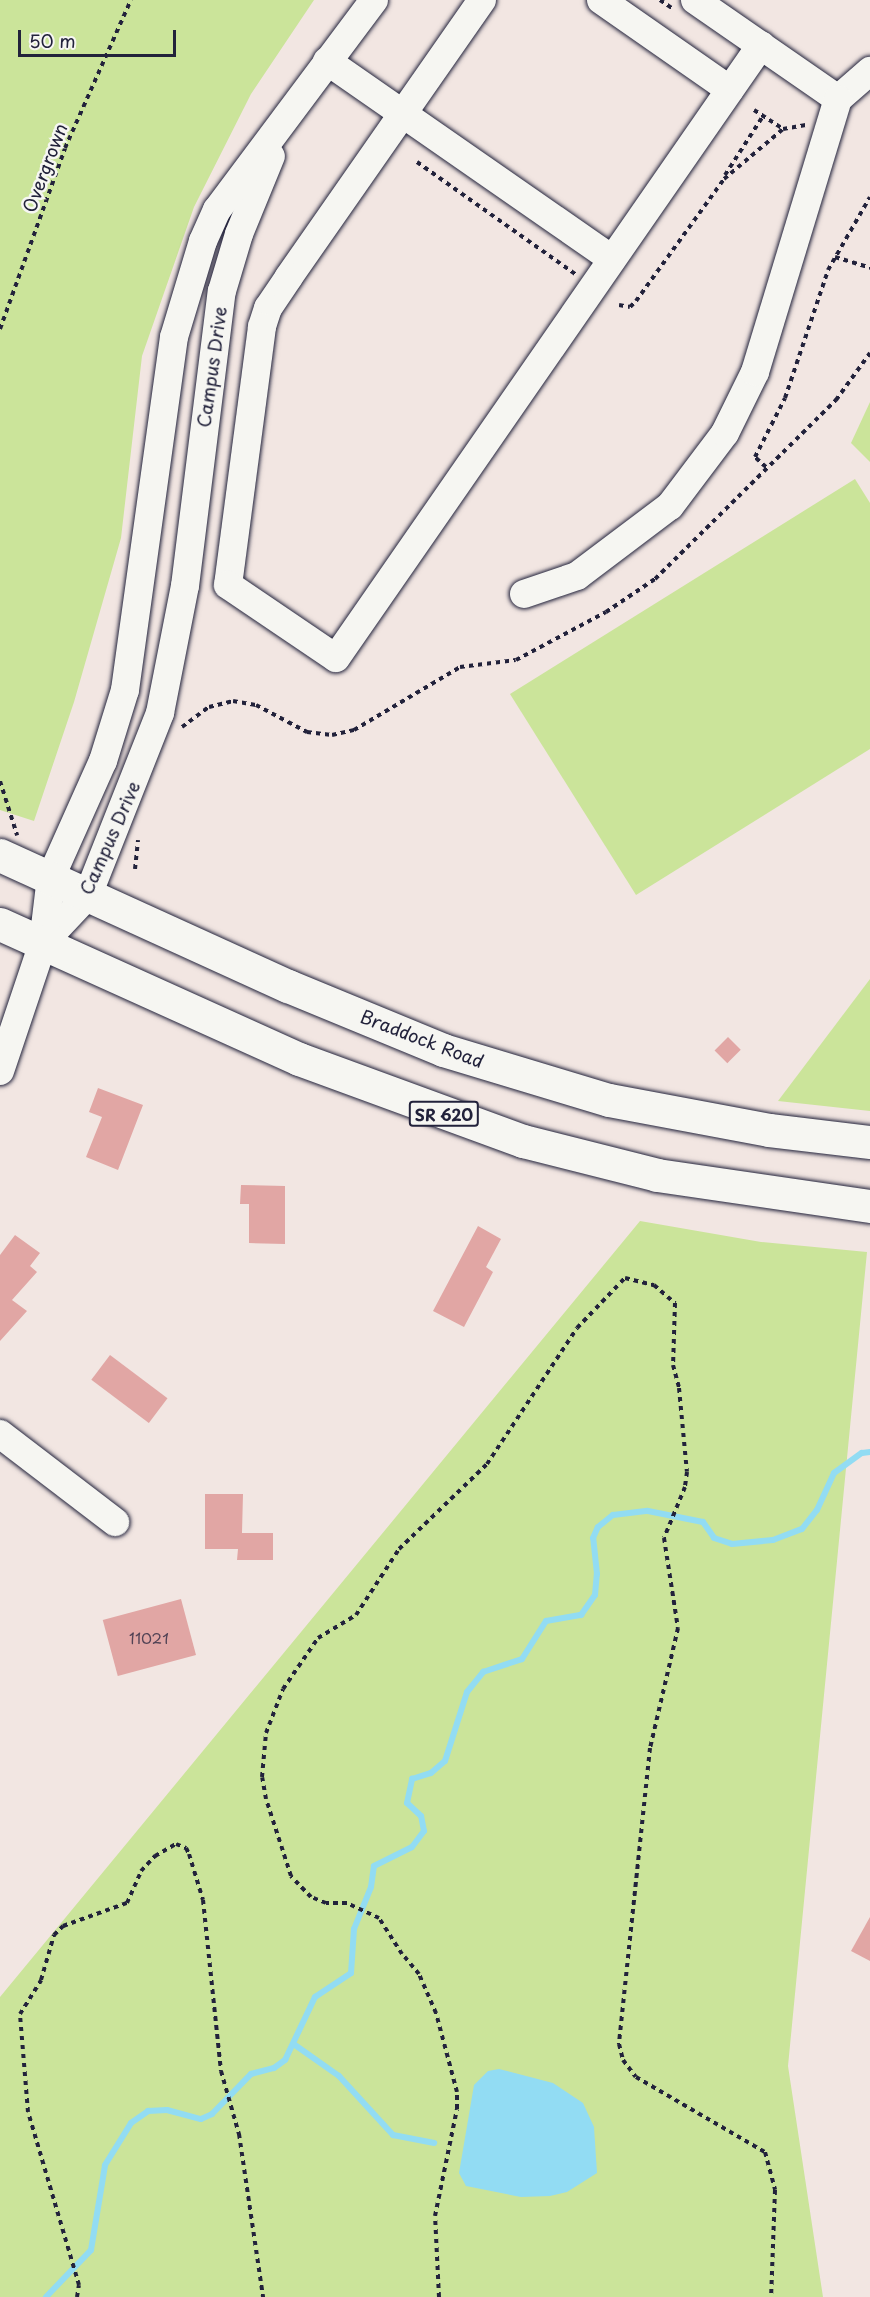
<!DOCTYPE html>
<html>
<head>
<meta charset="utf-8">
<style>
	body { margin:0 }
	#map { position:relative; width:870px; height:2297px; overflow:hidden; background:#f2e6e2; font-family:"Playpen Sans",sans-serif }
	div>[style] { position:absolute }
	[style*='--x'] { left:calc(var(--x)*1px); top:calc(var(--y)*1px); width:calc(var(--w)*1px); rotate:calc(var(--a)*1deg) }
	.green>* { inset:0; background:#cbe49a }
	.water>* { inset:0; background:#92dcf3 }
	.stream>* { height:6px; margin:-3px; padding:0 3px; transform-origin:3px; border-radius:3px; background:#92dcf3 }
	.building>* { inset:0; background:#e1a6a4; transform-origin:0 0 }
	.path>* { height:4px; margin-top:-2px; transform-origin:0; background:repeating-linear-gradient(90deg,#22223b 0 4.5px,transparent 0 9px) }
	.roads { filter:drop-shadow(0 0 2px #22223b) drop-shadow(0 0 2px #22223b) }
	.minor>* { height:28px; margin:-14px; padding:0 14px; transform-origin:14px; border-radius:14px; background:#f6f6f2 }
	.major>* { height:33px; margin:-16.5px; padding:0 16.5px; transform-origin:16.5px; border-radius:16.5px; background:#f6f6f2 }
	span { translate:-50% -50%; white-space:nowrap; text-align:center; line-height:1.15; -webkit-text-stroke:5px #f6f6f2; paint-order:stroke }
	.number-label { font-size:15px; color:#524355 }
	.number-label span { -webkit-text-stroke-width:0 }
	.shield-label span { padding:2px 4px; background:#f6f6f2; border:2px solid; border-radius:4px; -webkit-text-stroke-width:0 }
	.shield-label { font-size:16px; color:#22223b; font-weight:700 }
	.street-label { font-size:18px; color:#22223b }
	.scale { position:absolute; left:18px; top:30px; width:158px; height:27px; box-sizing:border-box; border:3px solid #22223b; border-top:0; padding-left:8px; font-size:18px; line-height:21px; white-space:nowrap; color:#22223b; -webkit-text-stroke:4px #f6f6f2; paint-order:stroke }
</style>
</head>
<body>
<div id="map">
	<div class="green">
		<i style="clip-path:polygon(0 0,314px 0,251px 94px,194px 207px,142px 356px,121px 538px,74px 702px,34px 821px,0 810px)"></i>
		<i style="clip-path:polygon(870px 402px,870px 462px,851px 443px)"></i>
		<i style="clip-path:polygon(855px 479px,870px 503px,870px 749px,636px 895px,510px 694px)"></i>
		<i style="clip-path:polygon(870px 979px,870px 1111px,778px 1101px)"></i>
		<i style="clip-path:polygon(640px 1221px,761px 1242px,867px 1252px,788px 2066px,823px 2297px,0 2297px,0 1997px)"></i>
	</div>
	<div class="water">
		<i style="clip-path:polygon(499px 2069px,553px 2083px,583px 2103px,594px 2127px,597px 2173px,567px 2192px,550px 2196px,521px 2197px,466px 2186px,459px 2173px,474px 2085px,488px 2071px)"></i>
	</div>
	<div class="stream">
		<i style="--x:295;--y:2045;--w:54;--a:35.2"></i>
		<i style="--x:339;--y:2076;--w:80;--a:47.5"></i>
		<i style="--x:393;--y:2135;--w:42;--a:11"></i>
		<i style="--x:46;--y:2297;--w:65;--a:-46.2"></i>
		<i style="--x:91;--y:2250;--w:86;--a:-80.6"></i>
		<i style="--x:105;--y:2165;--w:49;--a:-58.2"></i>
		<i style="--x:131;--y:2123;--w:21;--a:-35"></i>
		<i style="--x:148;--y:2111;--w:19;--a:-3"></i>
		<i style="--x:167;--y:2110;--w:35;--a:15"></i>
		<i style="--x:201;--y:2119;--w:12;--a:-24"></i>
		<i style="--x:212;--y:2114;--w:56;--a:-45.7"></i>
		<i style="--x:251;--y:2074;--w:24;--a:-15"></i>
		<i style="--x:274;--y:2068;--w:14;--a:-36"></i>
		<i style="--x:285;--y:2060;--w:70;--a:-64.5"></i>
		<i style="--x:315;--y:1997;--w:43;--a:-33.7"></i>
		<i style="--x:351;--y:1973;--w:44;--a:-86.1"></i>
		<i style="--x:354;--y:1929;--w:45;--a:-68"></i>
		<i style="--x:371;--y:1887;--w:21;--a:-82"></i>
		<i style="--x:374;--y:1866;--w:42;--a:-26.6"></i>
		<i style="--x:412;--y:1847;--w:20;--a:-53"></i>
		<i style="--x:424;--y:1831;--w:15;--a:-101"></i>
		<i style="--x:421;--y:1816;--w:19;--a:-137"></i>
		<i style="--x:407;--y:1803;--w:25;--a:-78"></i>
		<i style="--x:412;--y:1779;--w:20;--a:-18"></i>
		<i style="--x:431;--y:1773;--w:18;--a:-41"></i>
		<i style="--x:445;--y:1761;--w:72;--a:-72.3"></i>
		<i style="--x:467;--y:1692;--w:26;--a:-51"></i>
		<i style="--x:483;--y:1672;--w:41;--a:-18.4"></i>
		<i style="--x:522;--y:1659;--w:45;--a:-57.7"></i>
		<i style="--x:546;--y:1621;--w:36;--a:-10"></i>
		<i style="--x:581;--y:1615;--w:24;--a:-55"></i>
		<i style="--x:595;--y:1595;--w:21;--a:-85"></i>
		<i style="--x:597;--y:1574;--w:36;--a:-96"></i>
		<i style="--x:593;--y:1538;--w:12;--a:-66"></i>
		<i style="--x:598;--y:1527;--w:19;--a:-39"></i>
		<i style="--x:613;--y:1515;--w:35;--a:-7"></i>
		<i style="--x:648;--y:1511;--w:56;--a:11.3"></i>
		<i style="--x:703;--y:1522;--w:19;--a:55"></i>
		<i style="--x:714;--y:1538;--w:19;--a:18"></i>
		<i style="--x:732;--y:1544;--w:41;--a:-5.6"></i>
		<i style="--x:773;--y:1540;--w:31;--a:-21"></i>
		<i style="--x:802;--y:1529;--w:24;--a:-52"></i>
		<i style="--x:817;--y:1510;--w:41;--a:-65.3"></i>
		<i style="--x:834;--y:1473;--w:34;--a:-36"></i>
		<i style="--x:862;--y:1453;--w:8;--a:-7"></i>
	</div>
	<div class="building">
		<i style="left:728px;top:1037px;width:18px;height:19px;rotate:45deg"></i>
		<i style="clip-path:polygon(98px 1088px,143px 1105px,118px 1170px,86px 1157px,102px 1117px,89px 1112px)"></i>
		<i style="clip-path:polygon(241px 1185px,285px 1186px,285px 1244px,249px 1243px,249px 1204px,240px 1204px)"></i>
		<i style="clip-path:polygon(478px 1226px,501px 1239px,486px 1267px,493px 1272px,464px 1327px,433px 1311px)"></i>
		<i style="clip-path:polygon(15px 1235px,40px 1253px,30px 1266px,37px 1272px,12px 1300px,27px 1311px,0 1341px,0 1255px)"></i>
		<i style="left:110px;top:1355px;width:72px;height:31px;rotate:37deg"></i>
		<i style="clip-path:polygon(205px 1494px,243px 1494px,242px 1533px,273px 1533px,273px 1560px,237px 1560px,238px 1549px,205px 1549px)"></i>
		<i style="left:181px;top:1599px;width:58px;height:81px;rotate:75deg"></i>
		<i style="clip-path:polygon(870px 1917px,870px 1961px,851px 1951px)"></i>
	</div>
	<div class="path">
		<i style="--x:660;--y:0;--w:14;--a:34"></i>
		<i style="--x:754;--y:110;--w:35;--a:33"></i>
		<i style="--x:417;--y:162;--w:194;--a:35.3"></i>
		<i style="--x:725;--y:175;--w:70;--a:-57.2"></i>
		<i style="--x:835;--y:257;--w:37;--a:17"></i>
		<i style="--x:619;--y:305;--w:11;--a:10"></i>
		<i style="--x:630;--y:307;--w:8;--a:-45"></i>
		<i style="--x:636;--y:301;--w:150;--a:-54.2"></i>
		<i style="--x:724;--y:179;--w:77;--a:-40.3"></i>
		<i style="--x:783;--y:129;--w:23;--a:-10"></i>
		<i style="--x:0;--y:329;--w:192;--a:-70.2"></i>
		<i style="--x:65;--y:148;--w:162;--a:-66"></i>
		<i style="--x:766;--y:467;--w:15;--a:-138"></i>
		<i style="--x:755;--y:457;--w:66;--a:-63"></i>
		<i style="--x:785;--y:398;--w:135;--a:-71.4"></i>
		<i style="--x:828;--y:270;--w:84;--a:-60.1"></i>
		<i style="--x:182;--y:727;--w:34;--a:-37"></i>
		<i style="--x:209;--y:707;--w:25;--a:-14"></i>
		<i style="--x:233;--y:701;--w:23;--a:10"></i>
		<i style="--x:256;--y:705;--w:58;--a:27.9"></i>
		<i style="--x:307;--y:732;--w:25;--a:7"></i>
		<i style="--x:332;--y:735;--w:23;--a:-13"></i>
		<i style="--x:354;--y:730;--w:123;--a:-30.7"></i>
		<i style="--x:460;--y:667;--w:56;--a:-7.1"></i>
		<i style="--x:516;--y:660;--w:102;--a:-28.1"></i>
		<i style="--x:606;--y:612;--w:59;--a:-34"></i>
		<i style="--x:655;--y:579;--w:255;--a:-44.7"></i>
		<i style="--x:836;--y:400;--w:58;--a:-54.1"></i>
		<i style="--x:0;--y:781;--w:57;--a:72.5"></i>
		<i style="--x:135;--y:869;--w:29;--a:-84"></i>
		<i style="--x:77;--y:2297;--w:12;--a:-81"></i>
		<i style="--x:79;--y:2285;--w:180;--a:-106.4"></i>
		<i style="--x:28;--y:2112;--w:98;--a:-94.7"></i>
		<i style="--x:20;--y:2014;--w:40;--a:-58"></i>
		<i style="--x:41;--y:1980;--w:47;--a:-73.9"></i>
		<i style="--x:54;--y:1935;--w:13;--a:-45"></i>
		<i style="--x:63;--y:1926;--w:68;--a:-19.8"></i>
		<i style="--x:127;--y:1903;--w:35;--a:-66"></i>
		<i style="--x:141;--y:1871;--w:21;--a:-47"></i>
		<i style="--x:155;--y:1856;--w:24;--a:-30"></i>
		<i style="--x:176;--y:1844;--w:11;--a:22"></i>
		<i style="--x:186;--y:1848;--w:7;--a:63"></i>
		<i style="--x:189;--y:1854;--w:48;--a:73.1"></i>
		<i style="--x:203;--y:1900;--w:172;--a:84"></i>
		<i style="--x:221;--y:2071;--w:66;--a:74.1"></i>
		<i style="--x:239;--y:2134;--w:165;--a:81.6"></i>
		<i style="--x:439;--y:2297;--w:81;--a:-92.8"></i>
		<i style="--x:435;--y:2216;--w:109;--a:-78.4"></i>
		<i style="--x:457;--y:2109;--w:17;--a:-90"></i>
		<i style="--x:457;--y:2092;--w:82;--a:-104.9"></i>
		<i style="--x:436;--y:2013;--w:43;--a:-113.6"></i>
		<i style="--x:419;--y:1974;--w:26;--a:-130"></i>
		<i style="--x:402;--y:1954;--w:43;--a:-122.6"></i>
		<i style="--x:379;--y:1918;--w:35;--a:-155"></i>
		<i style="--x:347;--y:1903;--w:21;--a:180"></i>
		<i style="--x:326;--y:1903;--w:16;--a:-158"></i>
		<i style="--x:311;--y:1897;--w:29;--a:-134"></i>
		<i style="--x:291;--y:1876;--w:81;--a:-108"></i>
		<i style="--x:266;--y:1799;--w:22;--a:-100"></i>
		<i style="--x:262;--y:1777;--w:44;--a:-84.8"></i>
		<i style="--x:266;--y:1733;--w:47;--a:-68.9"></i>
		<i style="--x:283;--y:1689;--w:62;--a:-55.5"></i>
		<i style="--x:318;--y:1638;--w:44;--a:-31.2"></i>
		<i style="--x:356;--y:1615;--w:79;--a:-56.9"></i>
		<i style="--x:399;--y:1549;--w:122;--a:-44"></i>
		<i style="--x:487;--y:1464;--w:163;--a:-56.5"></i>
		<i style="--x:577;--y:1328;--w:69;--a:-46.2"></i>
		<i style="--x:625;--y:1278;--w:30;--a:14"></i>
		<i style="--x:654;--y:1285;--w:28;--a:41"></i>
		<i style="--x:675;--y:1303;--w:62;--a:91.8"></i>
		<i style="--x:673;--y:1365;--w:24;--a:75"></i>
		<i style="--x:679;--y:1388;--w:84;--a:84.6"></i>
		<i style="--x:687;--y:1472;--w:15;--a:98"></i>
		<i style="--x:685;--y:1487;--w:55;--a:112.4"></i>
		<i style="--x:664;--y:1538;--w:91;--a:81.2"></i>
		<i style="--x:678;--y:1628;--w:123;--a:103.1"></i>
		<i style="--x:650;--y:1748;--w:298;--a:96"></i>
		<i style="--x:619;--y:2044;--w:16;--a:76"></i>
		<i style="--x:623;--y:2060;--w:21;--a:53"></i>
		<i style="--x:636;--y:2077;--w:149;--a:30.2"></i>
		<i style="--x:765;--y:2152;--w:39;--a:75"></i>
		<i style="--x:775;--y:2190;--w:107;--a:92.1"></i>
	</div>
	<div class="roads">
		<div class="minor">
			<i style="--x:482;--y:0;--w:338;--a:124.9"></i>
			<i style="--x:289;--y:277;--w:37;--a:124"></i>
			<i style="--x:268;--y:308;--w:20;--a:108"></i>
			<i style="--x:262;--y:327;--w:260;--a:97.5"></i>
			<i style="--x:228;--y:585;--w:130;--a:34.1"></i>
			<i style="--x:336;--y:658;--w:746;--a:-55.27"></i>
			<i style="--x:601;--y:0;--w:157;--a:34.9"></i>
			<i style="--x:695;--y:0;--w:174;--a:34.7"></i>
			<i style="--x:327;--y:61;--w:347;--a:34.8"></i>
			<i style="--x:838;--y:99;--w:43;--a:-41.2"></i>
			<i style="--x:524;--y:594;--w:56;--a:-18.8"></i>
			<i style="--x:577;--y:576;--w:116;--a:-37"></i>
			<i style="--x:670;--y:506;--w:91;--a:-53"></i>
			<i style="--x:725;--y:433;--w:68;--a:-63.8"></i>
			<i style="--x:755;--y:372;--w:285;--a:-73.1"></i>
			<i style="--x:43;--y:943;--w:66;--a:-46.8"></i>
			<i style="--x:88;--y:895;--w:196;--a:-68.4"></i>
			<i style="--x:160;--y:713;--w:129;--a:-78.9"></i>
			<i style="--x:185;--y:586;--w:297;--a:-82.9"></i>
			<i style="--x:222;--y:291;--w:59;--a:-73.4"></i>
			<i style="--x:239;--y:234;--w:84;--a:-67.7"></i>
			<i style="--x:0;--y:1071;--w:135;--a:-71.4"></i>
			<i style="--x:43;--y:943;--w:66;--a:-83.1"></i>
			<i style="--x:51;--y:877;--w:127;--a:-65.9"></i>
			<i style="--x:103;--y:761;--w:74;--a:-72.8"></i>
			<i style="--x:125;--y:690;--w:356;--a:-82.1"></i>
			<i style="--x:174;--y:337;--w:100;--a:-73.2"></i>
			<i style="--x:203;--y:241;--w:34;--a:-66"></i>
			<i style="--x:217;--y:210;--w:262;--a:-53.2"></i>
			<i style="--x:0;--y:1434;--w:145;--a:37.4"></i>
		</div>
		<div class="major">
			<i style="--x:0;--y:855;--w:316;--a:24.5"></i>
			<i style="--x:288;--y:986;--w:168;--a:22.4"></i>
			<i style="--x:443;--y:1050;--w:173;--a:16.8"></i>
			<i style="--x:609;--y:1100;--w:163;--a:10.6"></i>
			<i style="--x:769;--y:1130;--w:102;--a:6.8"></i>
			<i style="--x:0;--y:924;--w:328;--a:24.3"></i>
			<i style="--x:299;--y:1059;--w:239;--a:20.1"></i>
			<i style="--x:523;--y:1141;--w:138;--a:14.2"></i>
			<i style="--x:657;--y:1175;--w:215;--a:8.3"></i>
		</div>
	</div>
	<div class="number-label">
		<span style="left:149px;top:1638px">11021</span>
	</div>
	<div class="shield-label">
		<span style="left:444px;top:1114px">SR 620</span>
	</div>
	<div class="street-label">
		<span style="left:45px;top:168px;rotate:-69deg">Overgrown</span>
		<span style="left:212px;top:367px;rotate:-82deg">Campus Drive</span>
		<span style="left:110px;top:838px;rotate:-66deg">Campus Drive</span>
		<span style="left:422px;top:1039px;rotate:21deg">Braddock Road</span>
	</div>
	<div class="scale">50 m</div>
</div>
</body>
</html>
